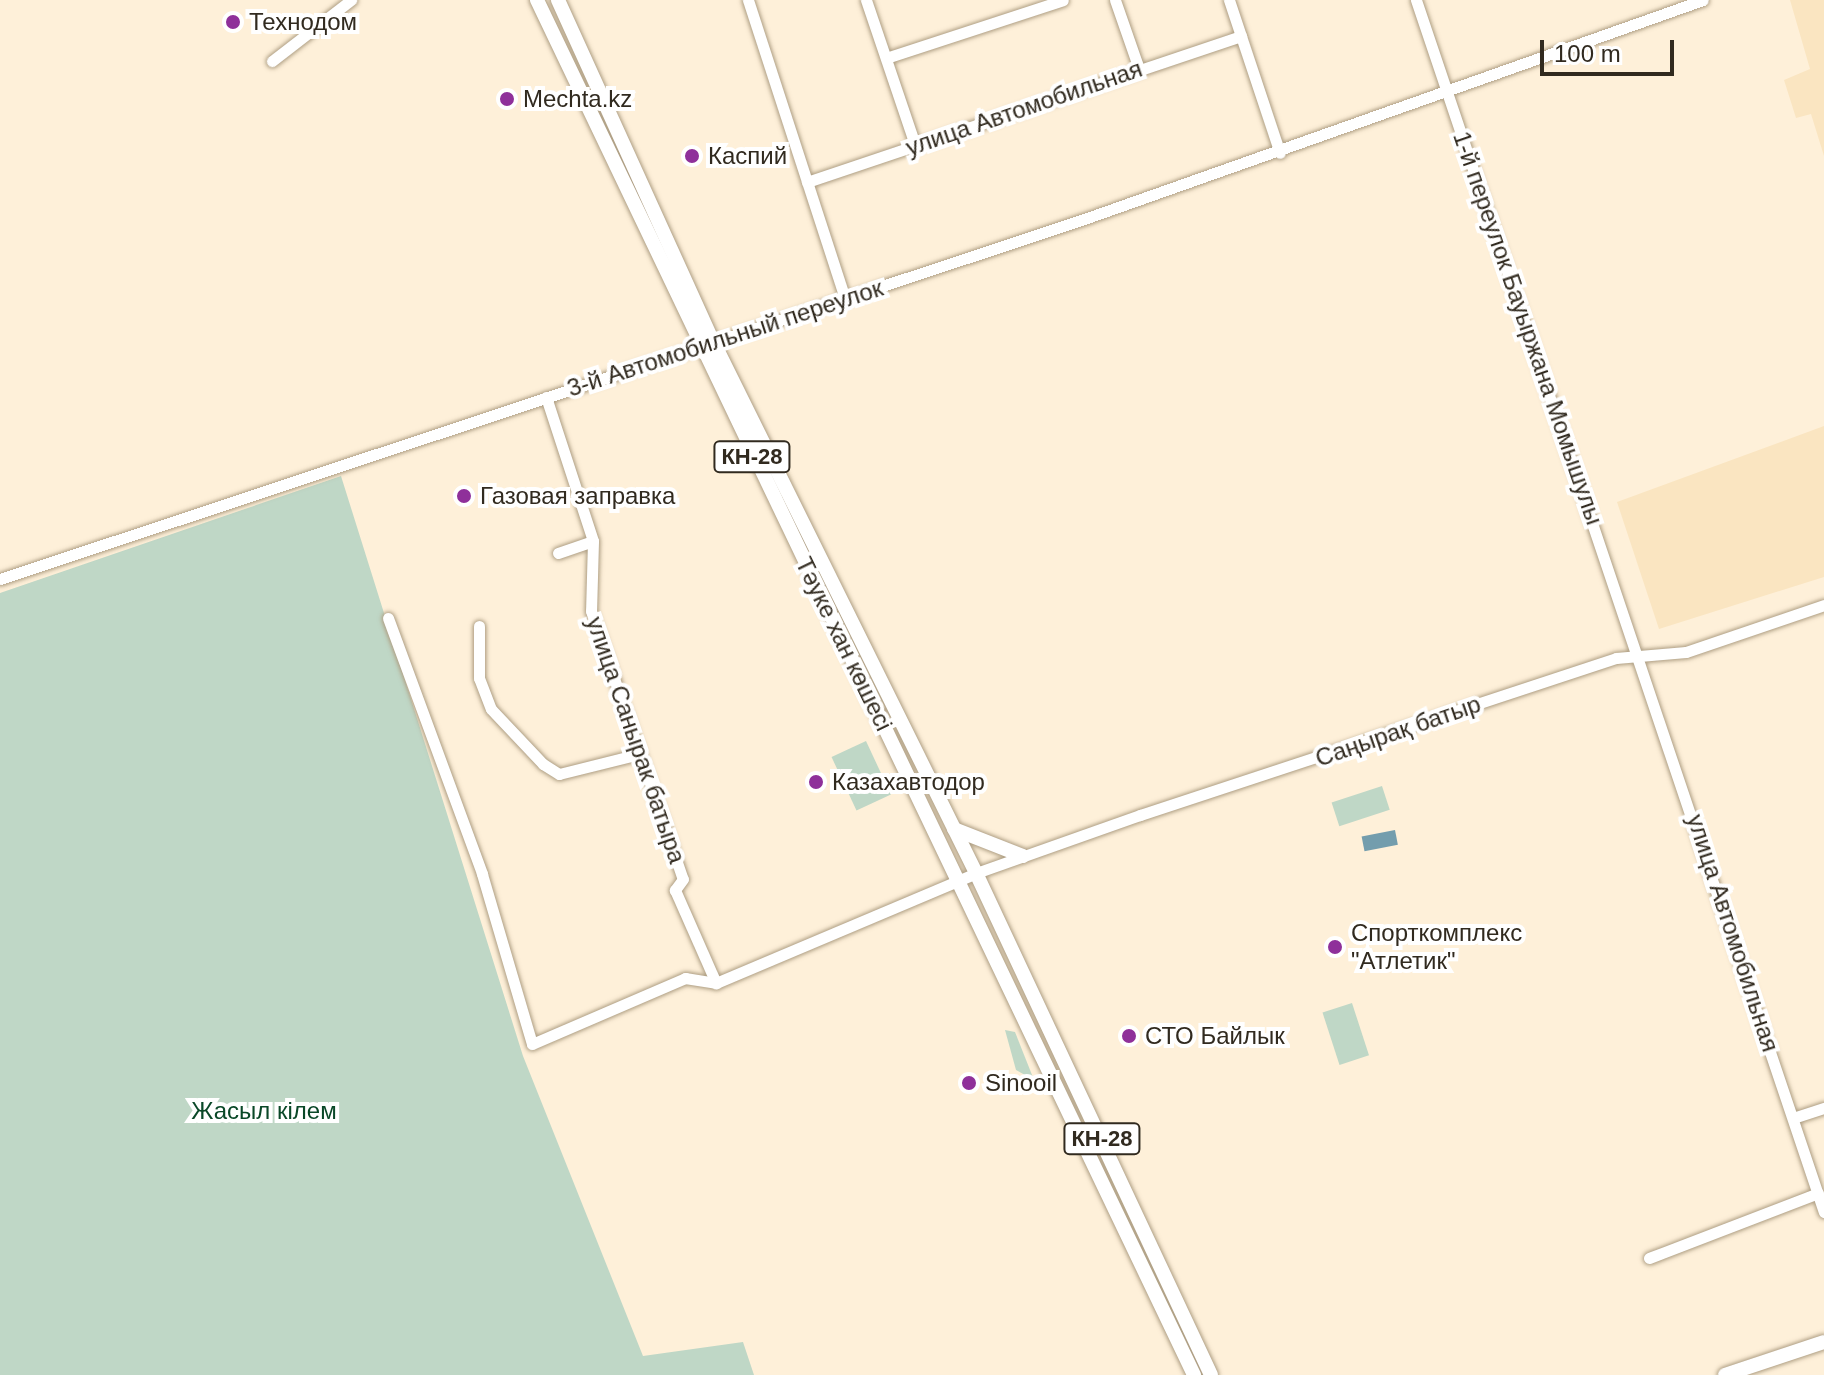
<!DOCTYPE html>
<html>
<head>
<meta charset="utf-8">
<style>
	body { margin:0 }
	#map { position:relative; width:1824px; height:1375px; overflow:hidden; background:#fef0d9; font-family:Helvetica,sans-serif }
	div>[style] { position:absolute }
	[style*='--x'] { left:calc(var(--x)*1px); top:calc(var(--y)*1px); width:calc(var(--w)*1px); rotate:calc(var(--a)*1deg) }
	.built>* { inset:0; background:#fae5c1 }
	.green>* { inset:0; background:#bfd7c6; transform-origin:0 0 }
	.water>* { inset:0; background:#739dad; transform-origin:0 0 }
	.roads { filter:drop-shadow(0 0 2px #ae9e83) drop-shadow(0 0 2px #ae9e83) }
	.minor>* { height:11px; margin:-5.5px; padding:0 5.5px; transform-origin:5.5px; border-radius:5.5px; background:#fff }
	.major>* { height:14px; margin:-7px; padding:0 7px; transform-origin:7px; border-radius:7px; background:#fff }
	.dots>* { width:22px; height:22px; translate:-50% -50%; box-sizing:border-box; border:4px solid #fff; border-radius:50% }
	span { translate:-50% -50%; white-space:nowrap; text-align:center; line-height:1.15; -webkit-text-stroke:8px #fff; paint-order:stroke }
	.shield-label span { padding:2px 6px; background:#fff; border:2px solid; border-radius:6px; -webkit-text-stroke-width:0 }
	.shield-label { font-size:22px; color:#312a1f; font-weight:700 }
	.poi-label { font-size:24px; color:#312a1f }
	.left { translate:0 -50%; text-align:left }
	.street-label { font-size:24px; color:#312a1f }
	.park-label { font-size:24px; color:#0a4828 }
	.scale { position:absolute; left:1540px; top:40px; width:134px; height:36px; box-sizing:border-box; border:4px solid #312a1f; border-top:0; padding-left:10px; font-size:24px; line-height:28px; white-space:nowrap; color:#312a1f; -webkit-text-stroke:6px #fff; paint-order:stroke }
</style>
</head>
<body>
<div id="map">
	<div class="built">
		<i style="clip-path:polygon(1790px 0,1824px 0,1824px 156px,1811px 114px,1796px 118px,1784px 80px,1810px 69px)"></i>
		<i style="clip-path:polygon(1824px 426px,1824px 577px,1659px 629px,1617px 502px)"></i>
	</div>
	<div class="green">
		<i style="clip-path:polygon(341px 476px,523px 1056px,643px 1356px,743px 1342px,754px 1375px,0 1375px,0 593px)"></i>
		<i style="left:866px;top:741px;width:59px;height:38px;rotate:65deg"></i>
		<i style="left:1382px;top:786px;width:25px;height:53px;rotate:72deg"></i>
		<i style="left:1352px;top:1003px;width:55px;height:31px;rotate:72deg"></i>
		<i style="clip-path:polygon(1005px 1030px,1015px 1032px,1034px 1080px,1016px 1070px)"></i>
	</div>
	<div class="water">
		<i style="left:1395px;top:830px;width:15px;height:34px;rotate:79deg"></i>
	</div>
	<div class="roads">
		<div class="minor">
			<i style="--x:748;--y:0;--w:314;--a:72"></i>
			<i style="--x:866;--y:0;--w:153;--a:71.3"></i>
			<i style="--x:1115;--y:0;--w:73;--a:70.8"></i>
			<i style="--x:1229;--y:0;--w:161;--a:71.6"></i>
			<i style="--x:1416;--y:0;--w:1279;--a:71.4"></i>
			<i style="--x:886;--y:58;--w:186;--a:-18.1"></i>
			<i style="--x:272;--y:61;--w:100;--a:-37.7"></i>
			<i style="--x:807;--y:182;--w:458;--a:-18.6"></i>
			<i style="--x:546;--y:397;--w:151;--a:71.9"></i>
			<i style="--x:593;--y:541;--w:70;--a:91.6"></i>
			<i style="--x:591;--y:611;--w:283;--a:71.1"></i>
			<i style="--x:683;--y:879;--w:14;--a:126"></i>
			<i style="--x:675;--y:890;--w:102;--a:66.2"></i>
			<i style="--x:558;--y:553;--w:37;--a:-19"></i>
			<i style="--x:0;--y:579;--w:1145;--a:-18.37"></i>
			<i style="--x:1087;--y:218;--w:653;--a:-19.49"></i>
			<i style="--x:388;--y:618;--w:273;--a:69.8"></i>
			<i style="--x:482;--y:874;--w:177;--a:73.6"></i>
			<i style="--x:532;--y:1044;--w:167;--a:-23.3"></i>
			<i style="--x:685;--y:978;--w:31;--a:9"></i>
			<i style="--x:716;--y:983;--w:282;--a:-22.9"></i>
			<i style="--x:976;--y:873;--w:174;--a:-19.5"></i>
			<i style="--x:1140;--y:815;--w:501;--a:-18.25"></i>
			<i style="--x:1616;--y:658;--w:70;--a:-4.9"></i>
			<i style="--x:1686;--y:652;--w:146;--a:-18.8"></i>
			<i style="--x:479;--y:626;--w:52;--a:90"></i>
			<i style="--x:479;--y:678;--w:33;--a:69"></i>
			<i style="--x:491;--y:709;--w:76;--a:46.6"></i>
			<i style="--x:543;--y:764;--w:19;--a:32"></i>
			<i style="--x:559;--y:774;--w:82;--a:-14"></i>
			<i style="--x:1793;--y:1118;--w:33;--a:-18"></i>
			<i style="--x:1649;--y:1258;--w:181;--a:-21"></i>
		</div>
		<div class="major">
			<i style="--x:537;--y:0;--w:1524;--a:64.46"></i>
			<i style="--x:558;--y:0;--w:372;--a:65.6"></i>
			<i style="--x:712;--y:339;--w:596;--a:63.69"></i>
			<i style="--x:976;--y:873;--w:554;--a:64.91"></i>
			<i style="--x:954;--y:829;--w:74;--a:21.4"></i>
			<i style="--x:1725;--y:1375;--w:104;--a:-18.4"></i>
		</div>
	</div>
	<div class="dots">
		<i style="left:233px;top:22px;background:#8f309a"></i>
		<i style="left:507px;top:99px;background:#8f309a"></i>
		<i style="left:692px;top:156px;background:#8f309a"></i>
		<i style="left:464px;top:496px;background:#8f309a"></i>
		<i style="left:816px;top:782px;background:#8f309a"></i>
		<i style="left:1335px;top:947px;background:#8f309a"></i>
		<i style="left:1129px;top:1036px;background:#8f309a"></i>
		<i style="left:969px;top:1083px;background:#8f309a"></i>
	</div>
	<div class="shield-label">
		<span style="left:752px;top:457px">КН-28</span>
		<span style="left:1102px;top:1139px">КН-28</span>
	</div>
	<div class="poi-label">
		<span class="left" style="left:249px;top:22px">Технодом</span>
		<span class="left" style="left:523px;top:99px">Mechta.kz</span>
		<span class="left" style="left:708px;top:156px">Каспий</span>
		<span class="left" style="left:480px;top:496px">Газовая заправка</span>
		<span class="left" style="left:832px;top:782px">Казахавтодор</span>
		<span class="left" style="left:1351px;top:947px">Спорткомплекс<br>"Атлетик"</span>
		<span class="left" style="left:1145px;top:1036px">СТО Байлык</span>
		<span class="left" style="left:985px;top:1083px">Sinooil</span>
	</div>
	<div class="street-label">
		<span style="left:1024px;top:108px;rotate:-19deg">улица Автомобильная</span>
		<span style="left:1528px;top:328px;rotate:71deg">1-й переулок Бауыржана Момышулы</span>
		<span style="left:725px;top:338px;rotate:-18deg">3-й Автомобильный переулок</span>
		<span style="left:844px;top:644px;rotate:64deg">Тәуке хан көшесі</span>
		<span style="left:1398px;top:731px;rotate:-19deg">Саңырақ батыр</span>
		<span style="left:636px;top:740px;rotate:71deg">улица Санырак батыра</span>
		<span style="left:1733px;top:933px;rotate:72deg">улица Автомобильная</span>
	</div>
	<div class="park-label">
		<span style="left:264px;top:1111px">Жасыл кілем</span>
	</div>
	<div class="scale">100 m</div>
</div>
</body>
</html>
